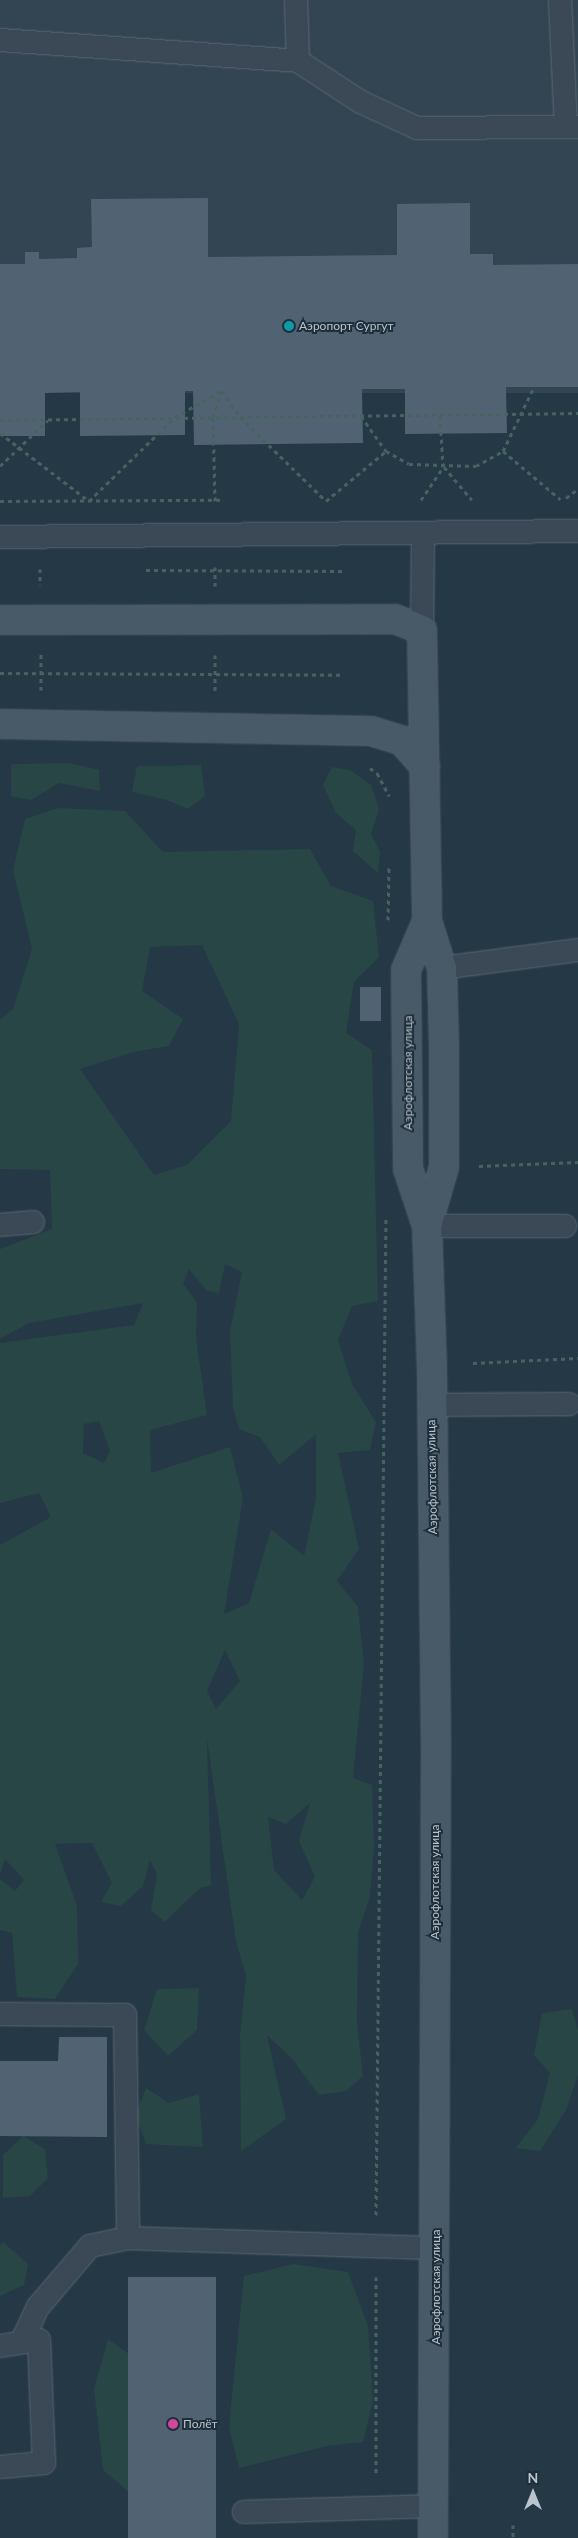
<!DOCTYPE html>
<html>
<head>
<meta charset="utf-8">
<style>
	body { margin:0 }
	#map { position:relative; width:578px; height:2538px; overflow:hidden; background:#253846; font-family:Lato,sans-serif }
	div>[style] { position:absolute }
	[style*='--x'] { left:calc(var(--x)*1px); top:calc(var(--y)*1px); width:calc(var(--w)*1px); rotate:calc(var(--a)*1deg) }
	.airport>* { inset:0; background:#334452; transform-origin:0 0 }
	.green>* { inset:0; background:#274645 }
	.building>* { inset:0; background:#516373; transform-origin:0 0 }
	.path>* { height:3px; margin-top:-1.5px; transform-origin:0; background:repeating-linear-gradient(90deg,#466261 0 4px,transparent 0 8px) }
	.roads { filter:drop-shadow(0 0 1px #596772) drop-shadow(0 0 1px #596772) }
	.lane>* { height:22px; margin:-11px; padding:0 11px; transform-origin:11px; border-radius:11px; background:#3a4955 }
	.secondary>* { height:28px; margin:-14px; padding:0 14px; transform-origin:14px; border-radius:14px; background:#485968 }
	.dots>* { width:14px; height:14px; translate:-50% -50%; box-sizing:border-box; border:2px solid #1e2e3a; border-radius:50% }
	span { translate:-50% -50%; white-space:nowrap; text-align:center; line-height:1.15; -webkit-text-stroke:4px #1e2e3a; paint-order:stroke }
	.poi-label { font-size:12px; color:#b8c4ce }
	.left { translate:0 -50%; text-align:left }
	.street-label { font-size:12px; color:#b8c4ce }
	.north { position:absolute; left:508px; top:2468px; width:50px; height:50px; -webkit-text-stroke:4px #1e2e3a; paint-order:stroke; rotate:0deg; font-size:14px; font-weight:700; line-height:20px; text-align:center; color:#b8c4ce }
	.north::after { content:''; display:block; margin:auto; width:18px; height:22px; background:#b8c4ce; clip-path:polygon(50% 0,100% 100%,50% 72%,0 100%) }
</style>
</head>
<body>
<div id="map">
	<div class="airport">
		<i style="left:0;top:0;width:578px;height:393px"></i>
	</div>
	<div class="green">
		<i style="clip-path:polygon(69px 763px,99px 770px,100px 791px,59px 783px,31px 800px,11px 796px,11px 764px)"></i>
		<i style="clip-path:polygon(201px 765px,205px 796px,188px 809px,167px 800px,132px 792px,137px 766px)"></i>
		<i style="clip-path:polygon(332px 767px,350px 770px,371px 785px,379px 809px,371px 834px,380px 852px,378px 873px,353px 851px,356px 830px,336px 813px,323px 785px)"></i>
		<i style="clip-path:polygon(evenodd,58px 808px,125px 811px,163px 852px,310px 849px,331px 886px,373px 901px,379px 957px,354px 982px,346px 1033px,372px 1050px,378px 1301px,352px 1306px,338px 1340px,352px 1384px,376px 1422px,370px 1450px,338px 1453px,359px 1549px,337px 1581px,358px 1607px,364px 1664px,353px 1778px,372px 1785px,374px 1847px,370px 1897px,358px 1932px,357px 2022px,363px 2076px,346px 2091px,319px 2095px,293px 2060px,267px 2035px,286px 2119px,241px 2151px,240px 2035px,246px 1976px,236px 1941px,207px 1739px,211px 1885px,200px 1888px,165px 1922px,151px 1910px,157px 1874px,150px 1860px,143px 1886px,121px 1906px,101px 1902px,112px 1883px,92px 1843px,55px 1844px,77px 1906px,78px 1964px,55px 1999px,17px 1997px,12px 1933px,0 1930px,0 1879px,15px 1891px,24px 1880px,5px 1859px,0 1875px,0 1545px,51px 1517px,39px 1493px,0 1503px,0 1343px,134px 1325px,143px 1303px,29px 1323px,0 1339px,0 1249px,52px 1229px,50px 1170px,0 1169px,0 1020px,13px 1009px,32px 949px,13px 870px,25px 819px,58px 808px,202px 945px,239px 1024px,231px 1121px,187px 1165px,154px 1175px,80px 1069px,133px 1052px,169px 1046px,183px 1019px,142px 991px,150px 947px,202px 945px,58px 808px,225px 1264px,242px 1272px,230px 1332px,233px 1407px,239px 1429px,260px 1437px,279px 1465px,316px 1434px,316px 1499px,304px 1556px,271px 1529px,249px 1603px,224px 1614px,243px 1498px,230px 1447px,151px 1473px,150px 1430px,207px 1415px,196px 1338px,197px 1302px,183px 1284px,189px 1269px,207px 1291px,219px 1293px,225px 1264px,58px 808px,99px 1421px,110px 1451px,104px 1463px,83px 1453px,84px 1424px,99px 1421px,58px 808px,225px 1650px,240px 1681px,216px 1709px,207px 1691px,225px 1650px,58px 808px,310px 1803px,299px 1841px,315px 1877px,302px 1900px,274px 1870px,268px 1817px,286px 1824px,310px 1803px)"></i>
		<i style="clip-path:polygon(199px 1988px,197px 2030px,168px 2056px,144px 2030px,157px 1989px)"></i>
		<i style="clip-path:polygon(572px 2009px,578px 2030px,578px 2075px,566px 2110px,540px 2151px,516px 2148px,538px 2119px,550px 2073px,534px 2055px,542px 2013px)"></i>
		<i style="clip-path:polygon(146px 2088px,169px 2103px,199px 2094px,203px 2147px,146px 2144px,135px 2115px)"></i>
		<i style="clip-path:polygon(23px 2136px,45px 2149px,48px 2178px,30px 2196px,3px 2198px,3px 2155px)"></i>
		<i style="clip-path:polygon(3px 2242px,28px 2264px,24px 2285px,0 2296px,0 2245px)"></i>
		<i style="clip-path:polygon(293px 2264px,348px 2272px,368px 2326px,373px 2400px,363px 2442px,327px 2446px,239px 2468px,229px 2427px,244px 2276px)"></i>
		<i style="clip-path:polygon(108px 2339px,129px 2354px,130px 2493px,103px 2470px,94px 2389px)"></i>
	</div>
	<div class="building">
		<i style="clip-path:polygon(208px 198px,208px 257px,397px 255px,397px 204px,470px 203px,470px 254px,493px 254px,493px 265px,578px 264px,578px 387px,506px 387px,507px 433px,405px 434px,405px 389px,362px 389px,363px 443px,194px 445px,193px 391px,185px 391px,185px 435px,80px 436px,80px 392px,45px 393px,45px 436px,0 436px,0 264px,25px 264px,25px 252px,39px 252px,39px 259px,77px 258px,77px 248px,92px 247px,91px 199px)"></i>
		<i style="left:360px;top:987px;width:21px;height:34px"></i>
		<i style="clip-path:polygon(59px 2037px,107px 2037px,107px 2137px,0 2136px,0 2061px,58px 2061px)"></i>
		<i style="left:216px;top:2277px;width:261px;height:88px;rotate:90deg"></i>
	</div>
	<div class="path">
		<i style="--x:222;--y:391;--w:32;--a:55"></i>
		<i style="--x:240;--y:417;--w:120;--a:44.3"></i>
		<i style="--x:326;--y:501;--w:78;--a:-39.8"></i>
		<i style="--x:361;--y:416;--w:43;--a:54.5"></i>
		<i style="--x:386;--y:451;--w:26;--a:29"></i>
		<i style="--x:409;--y:464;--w:67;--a:1.7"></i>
		<i style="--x:476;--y:466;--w:31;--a:-29"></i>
		<i style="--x:503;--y:451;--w:71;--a:-64.2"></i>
		<i style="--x:0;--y:420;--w:578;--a:-0.69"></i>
		<i style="--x:0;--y:433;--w:112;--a:37.4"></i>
		<i style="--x:89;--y:501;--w:120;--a:-44.3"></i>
		<i style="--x:175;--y:417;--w:53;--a:-29.5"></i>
		<i style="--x:503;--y:451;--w:75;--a:40.1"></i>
		<i style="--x:0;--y:466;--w:66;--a:-43.8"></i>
		<i style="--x:444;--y:467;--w:43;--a:49.7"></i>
		<i style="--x:566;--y:498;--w:15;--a:-37"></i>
		<i style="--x:421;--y:500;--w:40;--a:-56"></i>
		<i style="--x:443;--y:467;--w:52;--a:-93.3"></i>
		<i style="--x:0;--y:501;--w:222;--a:-0.3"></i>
		<i style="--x:215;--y:501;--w:84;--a:-91.4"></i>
		<i style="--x:213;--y:417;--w:28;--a:-71"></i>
		<i style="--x:215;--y:567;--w:19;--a:90"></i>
		<i style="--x:40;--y:569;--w:16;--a:90"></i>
		<i style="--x:146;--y:570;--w:196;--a:0.3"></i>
		<i style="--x:215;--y:655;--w:38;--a:90"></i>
		<i style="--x:0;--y:673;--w:342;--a:0.3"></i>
		<i style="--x:41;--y:690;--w:36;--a:-90"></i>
		<i style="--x:370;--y:768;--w:9;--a:36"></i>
		<i style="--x:377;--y:773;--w:26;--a:62"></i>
		<i style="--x:388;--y:920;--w:53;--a:-88.9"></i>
		<i style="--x:479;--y:1166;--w:99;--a:-2.3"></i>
		<i style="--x:473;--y:1363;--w:105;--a:-2.7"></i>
		<i style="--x:376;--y:2215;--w:998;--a:-89.43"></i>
		<i style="--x:376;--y:2277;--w:198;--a:90"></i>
		<i style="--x:513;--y:2525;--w:13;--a:90"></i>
	</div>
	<div class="roads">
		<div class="lane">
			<i style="--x:296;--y:0;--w:61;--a:88.1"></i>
			<i style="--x:560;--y:0;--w:127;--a:87.3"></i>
			<i style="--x:0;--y:40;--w:299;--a:4"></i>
			<i style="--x:298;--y:61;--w:75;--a:33.1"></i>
			<i style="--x:361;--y:102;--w:62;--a:24.9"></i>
			<i style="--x:417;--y:128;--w:161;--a:-0.4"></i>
			<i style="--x:0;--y:537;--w:578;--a:-0.59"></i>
			<i style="--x:422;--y:630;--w:97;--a:-89.4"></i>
			<i style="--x:442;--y:968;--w:137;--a:-7.5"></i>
			<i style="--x:0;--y:1225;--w:33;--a:-5"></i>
			<i style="--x:427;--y:1226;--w:138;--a:0"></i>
			<i style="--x:431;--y:1405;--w:138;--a:-0.4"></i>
			<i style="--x:0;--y:2014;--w:125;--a:0.5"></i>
			<i style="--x:125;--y:2015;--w:223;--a:89.2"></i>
			<i style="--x:22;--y:2341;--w:38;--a:-65"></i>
			<i style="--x:38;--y:2307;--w:80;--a:-49.6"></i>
			<i style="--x:90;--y:2246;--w:39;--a:-12"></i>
			<i style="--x:128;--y:2238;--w:308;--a:1.9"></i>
			<i style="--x:0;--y:2346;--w:39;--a:-9"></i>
			<i style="--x:39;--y:2340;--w:123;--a:87.7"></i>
			<i style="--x:44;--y:2463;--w:44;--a:174.8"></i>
			<i style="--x:244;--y:2512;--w:189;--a:-1.8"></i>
		</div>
		<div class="secondary">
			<i style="--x:0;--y:620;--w:395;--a:-0.1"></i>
			<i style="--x:395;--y:619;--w:29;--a:22"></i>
			<i style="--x:422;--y:630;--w:291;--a:89"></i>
			<i style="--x:427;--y:921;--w:49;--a:72.3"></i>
			<i style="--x:442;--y:968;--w:78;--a:88.5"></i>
			<i style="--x:444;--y:1046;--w:121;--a:90"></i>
			<i style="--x:444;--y:1167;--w:61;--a:106.1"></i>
			<i style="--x:0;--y:724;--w:371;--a:1.1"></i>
			<i style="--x:371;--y:731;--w:31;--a:17"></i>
			<i style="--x:401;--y:740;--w:36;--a:48"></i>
			<i style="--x:427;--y:921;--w:53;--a:113.2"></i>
			<i style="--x:406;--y:970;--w:199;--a:89.4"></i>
			<i style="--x:408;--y:1169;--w:60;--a:71.6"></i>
			<i style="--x:427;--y:1226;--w:143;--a:88"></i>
			<i style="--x:432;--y:1369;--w:376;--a:89.4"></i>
			<i style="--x:436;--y:1745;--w:793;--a:90.22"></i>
		</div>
	</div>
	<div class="dots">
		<i style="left:289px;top:326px;background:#0f9aa8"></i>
		<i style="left:173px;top:2424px;background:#d1479c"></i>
	</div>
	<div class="poi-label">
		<span class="left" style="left:299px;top:326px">Аэропорт Сургут</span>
		<span class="left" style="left:183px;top:2424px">Полёт</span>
	</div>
	<div class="street-label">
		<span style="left:408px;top:1073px;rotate:-90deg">Аэрофлотская улица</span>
		<span style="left:432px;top:1477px;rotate:-91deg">Аэрофлотская улица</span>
		<span style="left:435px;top:1882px;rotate:-90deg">Аэрофлотская улица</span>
		<span style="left:436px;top:2287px;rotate:-90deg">Аэрофлотская улица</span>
	</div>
	<div class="north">N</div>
</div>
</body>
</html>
